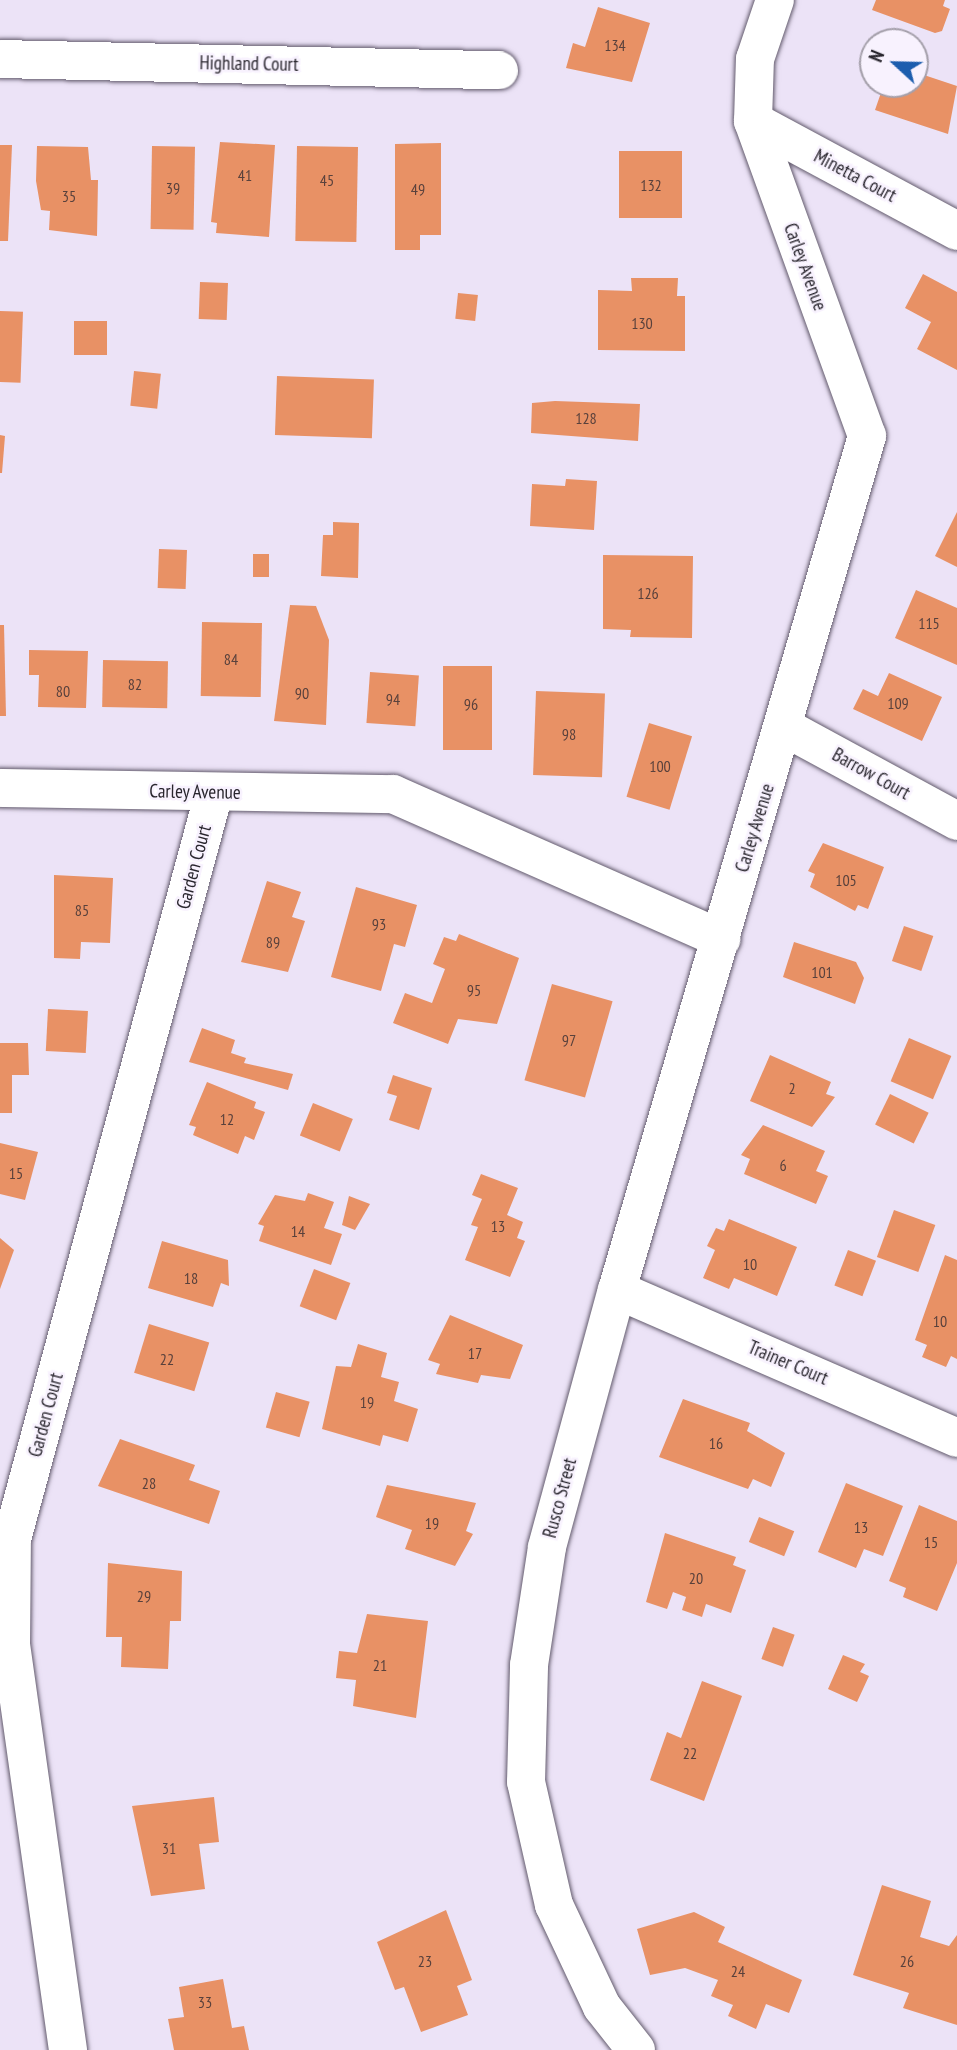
<!DOCTYPE html>
<html>
<head>
<meta charset="utf-8">
<style>
	body { margin:0 }
	#map { position:relative; width:957px; height:2050px; overflow:hidden; background:#ece3f7; font-family:"PT Sans Narrow",sans-serif }
	div>[style] { position:absolute }
	[style*='--x'] { left:calc(var(--x)*1px); top:calc(var(--y)*1px); width:calc(var(--w)*1px); rotate:calc(var(--a)*1deg) }
	.building>* { inset:0; background:#e89165; transform-origin:0 0 }
	.roads { filter:drop-shadow(0 0 2px #635b6d) drop-shadow(0 0 2px #635b6d) }
	.street>* { height:38px; margin:-19px; padding:0 19px; transform-origin:19px; border-radius:19px; background:#fff }
	span { translate:-50% -50%; white-space:nowrap; text-align:center; line-height:1.15; -webkit-text-stroke:5px #f8f2fe; paint-order:stroke }
	.number-label { font-size:16px; color:#59413c }
	.number-label span { -webkit-text-stroke-width:0 }
	.street-label { font-size:19px; color:#29262e }
	.north { position:absolute; left:859px; top:28px; width:70px; height:70px; box-sizing:border-box; background:#f8f2fe; border:2px solid #a5a0ab; border-radius:50%; rotate:292deg; font-size:19px; font-weight:700; line-height:28px; text-align:center; color:#29262e }
	.north::after { content:''; display:block; margin:auto; width:24px; height:32px; background:#1c5dae; clip-path:polygon(50% 0,100% 100%,50% 72%,0 100%) }
</style>
</head>
<body>
<div id="map">
	<div class="building">
		<i style="clip-path:polygon(876px 0,945px 0,943px 6px,950px 9px,942px 31px,935px 33px,872px 10px)"></i>
		<i style="clip-path:polygon(598px 7px,650px 23px,632px 82px,566px 68px,573px 43px,585px 47px)"></i>
		<i style="clip-path:polygon(915px 72px,957px 86px,948px 134px,875px 110px,884px 84px,915px 84px)"></i>
		<i style="clip-path:polygon(220px 142px,275px 145px,269px 237px,216px 233px,217px 223px,211px 222px)"></i>
		<i style="clip-path:polygon(441px 143px,441px 235px,420px 235px,420px 250px,395px 250px,395px 144px)"></i>
		<i style="clip-path:polygon(0 145px,12px 145px,8px 241px,0 241px)"></i>
		<i style="clip-path:polygon(37px 146px,88px 147px,91px 180px,98px 180px,97px 236px,49px 230px,50px 211px,41px 210px,36px 181px)"></i>
		<i style="left:152px;top:146px;width:43px;height:83px;rotate:1deg"></i>
		<i style="left:297px;top:146px;width:61px;height:95px;rotate:1deg"></i>
		<i style="left:619px;top:151px;width:63px;height:67px"></i>
		<i style="clip-path:polygon(923px 274px,957px 292px,957px 370px,917px 349px,931px 322px,905px 308px)"></i>
		<i style="clip-path:polygon(631px 278px,678px 278px,677px 296px,685px 296px,685px 351px,598px 350px,598px 290px,632px 291px)"></i>
		<i style="left:200px;top:282px;width:28px;height:37px;rotate:2deg"></i>
		<i style="left:458px;top:293px;width:20px;height:26px;rotate:6deg"></i>
		<i style="left:0;top:311px;width:23px;height:71px;rotate:2deg"></i>
		<i style="left:74px;top:321px;width:33px;height:34px"></i>
		<i style="left:134px;top:371px;width:27px;height:35px;rotate:6deg"></i>
		<i style="left:277px;top:376px;width:97px;height:59px;rotate:2deg"></i>
		<i style="clip-path:polygon(555px 401px,640px 404px,638px 441px,531px 433px,532px 403px)"></i>
		<i style="clip-path:polygon(0 435px,5px 436px,2px 473px,0 473px)"></i>
		<i style="clip-path:polygon(566px 479px,597px 481px,594px 530px,530px 526px,532px 484px,565px 486px)"></i>
		<i style="clip-path:polygon(957px 512px,957px 567px,935px 556px)"></i>
		<i style="clip-path:polygon(333px 522px,359px 523px,358px 578px,321px 576px,323px 535px,333px 535px)"></i>
		<i style="left:159px;top:549px;width:28px;height:39px;rotate:2deg"></i>
		<i style="left:253px;top:554px;width:16px;height:23px"></i>
		<i style="clip-path:polygon(603px 555px,693px 556px,692px 638px,630px 637px,631px 630px,603px 629px)"></i>
		<i style="clip-path:polygon(916px 590px,957px 608px,957px 665px,895px 638px)"></i>
		<i style="clip-path:polygon(290px 605px,316px 606px,329px 640px,326px 725px,274px 721px)"></i>
		<i style="left:202px;top:622px;width:60px;height:74px;rotate:1deg"></i>
		<i style="clip-path:polygon(0 625px,4px 625px,6px 716px,0 716px)"></i>
		<i style="clip-path:polygon(29px 650px,88px 651px,86px 708px,38px 707px,39px 675px,29px 675px)"></i>
		<i style="left:103px;top:660px;width:65px;height:47px;rotate:1deg"></i>
		<i style="left:492px;top:666px;width:84px;height:49px;rotate:90deg"></i>
		<i style="left:370px;top:672px;width:49px;height:51px;rotate:4deg"></i>
		<i style="clip-path:polygon(889px 673px,942px 697px,922px 741px,853px 709px,863px 689px,878px 696px)"></i>
		<i style="left:536px;top:691px;width:69px;height:84px;rotate:2deg"></i>
		<i style="left:649px;top:723px;width:45px;height:77px;rotate:17deg"></i>
		<i style="clip-path:polygon(823px 843px,884px 867px,868px 909px,858px 905px,855px 911px,810px 887px,815px 874px,808px 871px)"></i>
		<i style="clip-path:polygon(54px 875px,113px 878px,110px 943px,81px 942px,80px 959px,54px 958px)"></i>
		<i style="clip-path:polygon(267px 881px,301px 892px,292px 917px,305px 921px,288px 972px,241px 962px)"></i>
		<i style="clip-path:polygon(356px 887px,417px 905px,405px 947px,394px 944px,381px 991px,331px 977px)"></i>
		<i style="left:904px;top:926px;width:31px;height:37px;rotate:19deg"></i>
		<i style="clip-path:polygon(459px 934px,519px 958px,497px 1024px,458px 1019px,448px 1044px,393px 1023px,405px 993px,432px 1003px,445px 969px,433px 964px,444px 937px,456px 941px)"></i>
		<i style="clip-path:polygon(794px 942px,856px 962px,864px 978px,855px 1004px,783px 977px)"></i>
		<i style="left:552px;top:984px;width:63px;height:100px;rotate:16deg"></i>
		<i style="left:48px;top:1009px;width:40px;height:42px;rotate:3deg"></i>
		<i style="clip-path:polygon(202px 1028px,235px 1040px,231px 1053px,246px 1058px,244px 1063px,293px 1074px,288px 1090px,189px 1062px)"></i>
		<i style="left:909px;top:1038px;width:46px;height:47px;rotate:23deg"></i>
		<i style="clip-path:polygon(0 1043px,28px 1043px,29px 1075px,12px 1075px,12px 1113px,0 1113px)"></i>
		<i style="clip-path:polygon(770px 1055px,831px 1082px,826px 1094px,835px 1097px,812px 1127px,750px 1101px)"></i>
		<i style="clip-path:polygon(393px 1075px,432px 1088px,419px 1130px,389px 1120px,397px 1096px,387px 1093px)"></i>
		<i style="clip-path:polygon(207px 1082px,256px 1102px,254px 1108px,265px 1112px,254px 1140px,245px 1136px,238px 1154px,193px 1135px,196px 1127px,189px 1125px)"></i>
		<i style="left:890px;top:1094px;width:43px;height:34px;rotate:26deg"></i>
		<i style="left:313px;top:1103px;width:43px;height:35px;rotate:22deg"></i>
		<i style="clip-path:polygon(763px 1125px,825px 1151px,816px 1171px,828px 1176px,816px 1204px,744px 1174px,750px 1159px,741px 1155px)"></i>
		<i style="clip-path:polygon(0 1143px,38px 1152px,25px 1200px,0 1194px)"></i>
		<i style="clip-path:polygon(481px 1174px,518px 1188px,507px 1215px,523px 1222px,517px 1238px,525px 1241px,510px 1277px,465px 1260px,478px 1227px,471px 1225px,482px 1199px,472px 1195px)"></i>
		<i style="clip-path:polygon(308px 1193px,334px 1202px,324px 1228px,342px 1234px,331px 1265px,259px 1241px,264px 1226px,258px 1224px,275px 1195px,305px 1201px)"></i>
		<i style="clip-path:polygon(349px 1196px,370px 1204px,355px 1230px,342px 1225px)"></i>
		<i style="left:894px;top:1210px;width:44px;height:50px;rotate:20deg"></i>
		<i style="clip-path:polygon(729px 1219px,797px 1247px,777px 1296px,734px 1278px,729px 1289px,703px 1278px,715px 1250px,707px 1246px,716px 1228px,724px 1231px)"></i>
		<i style="clip-path:polygon(0 1238px,14px 1250px,0 1289px)"></i>
		<i style="clip-path:polygon(162px 1241px,228px 1260px,229px 1286px,221px 1283px,213px 1307px,148px 1288px)"></i>
		<i style="left:848px;top:1250px;width:30px;height:38px;rotate:21deg"></i>
		<i style="clip-path:polygon(945px 1255px,957px 1260px,957px 1359px,951px 1356px,946px 1367px,922px 1357px,927px 1345px,915px 1340px)"></i>
		<i style="left:314px;top:1269px;width:39px;height:40px;rotate:21deg"></i>
		<i style="clip-path:polygon(450px 1315px,523px 1345px,510px 1379px,481px 1375px,478px 1383px,436px 1374px,440px 1364px,428px 1360px)"></i>
		<i style="left:149px;top:1324px;width:63px;height:51px;rotate:17deg"></i>
		<i style="clip-path:polygon(358px 1344px,387px 1353px,381px 1377px,399px 1382px,394px 1401px,418px 1409px,408px 1442px,383px 1435px,380px 1446px,322px 1429px,336px 1366px,351px 1367px)"></i>
		<i style="left:276px;top:1392px;width:35px;height:37px;rotate:16deg"></i>
		<i style="clip-path:polygon(683px 1399px,750px 1423px,747px 1431px,785px 1453px,771px 1487px,753px 1479px,748px 1489px,659px 1457px)"></i>
		<i style="clip-path:polygon(120px 1439px,195px 1465px,189px 1480px,220px 1491px,209px 1524px,98px 1486px)"></i>
		<i style="clip-path:polygon(846px 1483px,903px 1506px,883px 1556px,864px 1549px,856px 1568px,818px 1552px)"></i>
		<i style="clip-path:polygon(387px 1485px,476px 1503px,466px 1531px,473px 1534px,455px 1566px,405px 1549px,412px 1530px,376px 1517px)"></i>
		<i style="clip-path:polygon(919px 1505px,957px 1521px,957px 1563px,937px 1611px,903px 1597px,906px 1588px,889px 1581px)"></i>
		<i style="left:759px;top:1517px;width:38px;height:27px;rotate:22deg"></i>
		<i style="clip-path:polygon(665px 1533px,736px 1557px,733px 1565px,746px 1570px,731px 1613px,706px 1604px,702px 1617px,682px 1610px,686px 1597px,673px 1592px,667px 1609px,646px 1602px)"></i>
		<i style="clip-path:polygon(108px 1563px,182px 1571px,181px 1621px,170px 1621px,168px 1669px,121px 1667px,122px 1637px,106px 1637px)"></i>
		<i style="clip-path:polygon(367px 1614px,428px 1621px,416px 1718px,353px 1706px,356px 1680px,336px 1678px,339px 1651px,357px 1653px)"></i>
		<i style="left:773px;top:1627px;width:23px;height:34px;rotate:20deg"></i>
		<i style="clip-path:polygon(843px 1655px,865px 1664px,860px 1672px,869px 1676px,857px 1702px,828px 1689px)"></i>
		<i style="clip-path:polygon(702px 1681px,742px 1696px,704px 1801px,650px 1780px,667px 1732px,681px 1738px)"></i>
		<i style="clip-path:polygon(214px 1797px,219px 1842px,199px 1844px,205px 1889px,151px 1896px,132px 1806px)"></i>
		<i style="clip-path:polygon(882px 1885px,931px 1901px,920px 1937px,949px 1946px,957px 1935px,957px 2025px,903px 2008px,909px 1993px,853px 1975px)"></i>
		<i style="clip-path:polygon(446px 1910px,472px 1980px,457px 1986px,468px 2015px,421px 2032px,404px 1987px,395px 1990px,377px 1942px)"></i>
		<i style="clip-path:polygon(694px 1912px,725px 1927px,718px 1942px,802px 1980px,789px 2013px,766px 2004px,756px 2029px,728px 2016px,733px 2005px,711px 1996px,718px 1980px,685px 1968px,650px 1975px,637px 1929px)"></i>
		<i style="clip-path:polygon(223px 1979px,232px 2028px,244px 2026px,249px 2050px,174px 2050px,168px 2019px,184px 2017px,179px 1987px)"></i>
	</div>
	<div class="roads">
		<div class="street">
			<i style="--x:0;--y:59;--w:499;--a:1.3"></i>
			<i style="--x:753;--y:121;--w:232;--a:28.3"></i>
			<i style="--x:786;--y:728;--w:195;--a:28.5"></i>
			<i style="--x:0;--y:788;--w:393;--a:0.9"></i>
			<i style="--x:393;--y:794;--w:359;--a:23.8"></i>
			<i style="--x:617;--y:1290;--w:371;--a:23.5"></i>
			<i style="--x:68;--y:2050;--w:408;--a:-98"></i>
			<i style="--x:11;--y:1646;--w:107;--a:-89.5"></i>
			<i style="--x:12;--y:1539;--w:773;--a:-74.85"></i>
			<i style="--x:636;--y:2050;--w:55;--a:-128.3"></i>
			<i style="--x:602;--y:2007;--w:113;--a:-115.2"></i>
			<i style="--x:554;--y:1905;--w:126;--a:-102.8"></i>
			<i style="--x:526;--y:1782;--w:117;--a:-88.5"></i>
			<i style="--x:529;--y:1665;--w:119;--a:-81.3"></i>
			<i style="--x:547;--y:1547;--w:266;--a:-74.8"></i>
			<i style="--x:617;--y:1290;--w:890;--a:-73.68"></i>
			<i style="--x:867;--y:436;--w:335;--a:-109.9"></i>
			<i style="--x:753;--y:121;--w:62;--a:-88.2"></i>
			<i style="--x:755;--y:59;--w:62;--a:-71.3"></i>
		</div>
	</div>
	<div class="number-label">
		<span style="left:615px;top:45px">134</span>
		<span style="left:245px;top:175px">41</span>
		<span style="left:327px;top:180px">45</span>
		<span style="left:651px;top:185px">132</span>
		<span style="left:173px;top:188px">39</span>
		<span style="left:418px;top:189px">49</span>
		<span style="left:69px;top:196px">35</span>
		<span style="left:642px;top:323px">130</span>
		<span style="left:586px;top:418px">128</span>
		<span style="left:648px;top:593px">126</span>
		<span style="left:929px;top:623px">115</span>
		<span style="left:231px;top:659px">84</span>
		<span style="left:135px;top:684px">82</span>
		<span style="left:63px;top:691px">80</span>
		<span style="left:302px;top:693px">90</span>
		<span style="left:393px;top:699px">94</span>
		<span style="left:898px;top:703px">109</span>
		<span style="left:471px;top:704px">96</span>
		<span style="left:569px;top:734px">98</span>
		<span style="left:660px;top:766px">100</span>
		<span style="left:846px;top:880px">105</span>
		<span style="left:82px;top:910px">85</span>
		<span style="left:379px;top:924px">93</span>
		<span style="left:273px;top:942px">89</span>
		<span style="left:822px;top:972px">101</span>
		<span style="left:474px;top:990px">95</span>
		<span style="left:569px;top:1040px">97</span>
		<span style="left:792px;top:1088px">2</span>
		<span style="left:227px;top:1119px">12</span>
		<span style="left:783px;top:1165px">6</span>
		<span style="left:16px;top:1173px">15</span>
		<span style="left:498px;top:1226px">13</span>
		<span style="left:298px;top:1231px">14</span>
		<span style="left:750px;top:1264px">10</span>
		<span style="left:191px;top:1278px">18</span>
		<span style="left:940px;top:1321px">10</span>
		<span style="left:475px;top:1353px">17</span>
		<span style="left:167px;top:1359px">22</span>
		<span style="left:367px;top:1402px">19</span>
		<span style="left:716px;top:1443px">16</span>
		<span style="left:149px;top:1483px">28</span>
		<span style="left:432px;top:1523px">19</span>
		<span style="left:861px;top:1527px">13</span>
		<span style="left:931px;top:1542px">15</span>
		<span style="left:696px;top:1578px">20</span>
		<span style="left:144px;top:1596px">29</span>
		<span style="left:380px;top:1665px">21</span>
		<span style="left:690px;top:1753px">22</span>
		<span style="left:169px;top:1848px">31</span>
		<span style="left:425px;top:1961px">23</span>
		<span style="left:907px;top:1961px">26</span>
		<span style="left:738px;top:1971px">24</span>
		<span style="left:205px;top:2002px">33</span>
	</div>
	<div class="street-label">
		<span style="left:249px;top:64px;rotate:1deg">Highland Court</span>
		<span style="left:855px;top:176px;rotate:28deg">Minetta Court</span>
		<span style="left:805px;top:267px;rotate:70deg">Carley Avenue</span>
		<span style="left:871px;top:774px;rotate:29deg">Barrow Court</span>
		<span style="left:195px;top:792px;rotate:1deg">Carley Avenue</span>
		<span style="left:755px;top:828px;rotate:-73deg">Carley Avenue</span>
		<span style="left:194px;top:867px;rotate:-75deg">Garden Court</span>
		<span style="left:788px;top:1363px;rotate:23deg">Trainer Court</span>
		<span style="left:46px;top:1415px;rotate:-75deg">Garden Court</span>
		<span style="left:560px;top:1498px;rotate:-75deg">Rusco Street</span>
	</div>
	<div class="north">N</div>
</div>
</body>
</html>
